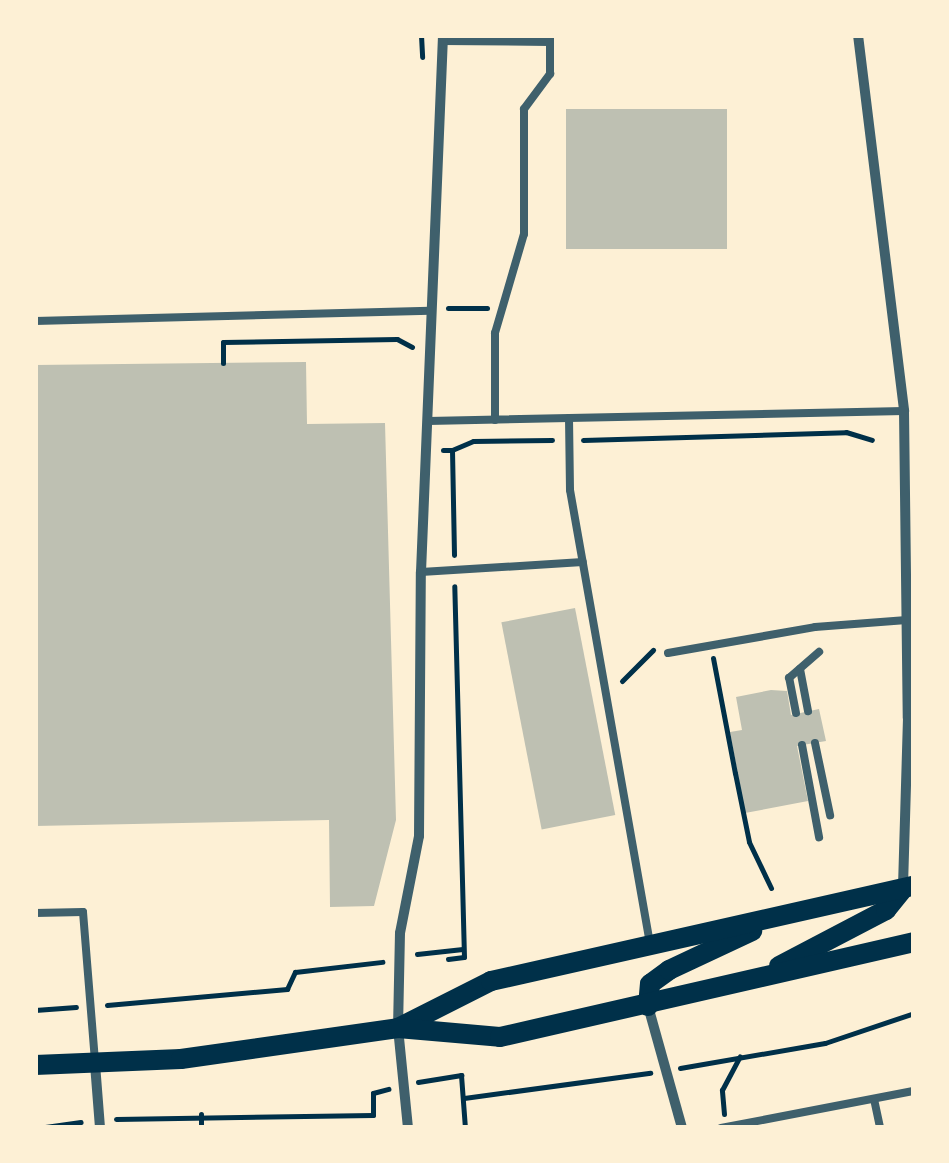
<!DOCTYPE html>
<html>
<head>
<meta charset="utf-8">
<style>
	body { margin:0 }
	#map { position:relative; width:949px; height:1163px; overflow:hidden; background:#fdf0d5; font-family:Lato,sans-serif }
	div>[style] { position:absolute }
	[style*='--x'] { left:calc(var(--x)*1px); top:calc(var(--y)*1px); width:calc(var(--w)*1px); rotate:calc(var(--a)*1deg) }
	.building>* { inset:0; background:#bec0b2; transform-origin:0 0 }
	.path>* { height:5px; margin:-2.5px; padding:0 2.5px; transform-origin:2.5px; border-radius:2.5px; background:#003049 }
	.service>* { height:8px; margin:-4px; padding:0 4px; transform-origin:4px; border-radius:4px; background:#3f606c }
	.minor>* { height:10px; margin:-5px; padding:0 5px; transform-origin:5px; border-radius:5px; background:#3f606c }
	.secondary>* { height:20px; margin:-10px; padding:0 10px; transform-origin:10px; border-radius:10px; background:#003049 }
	span { translate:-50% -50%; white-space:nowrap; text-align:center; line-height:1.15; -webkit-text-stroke:10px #fdf0d5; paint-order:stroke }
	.frame { position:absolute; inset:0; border:38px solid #fdf0d5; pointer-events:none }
</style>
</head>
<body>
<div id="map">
	<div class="building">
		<i style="left:727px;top:109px;width:140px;height:161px;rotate:90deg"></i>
		<i style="clip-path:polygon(306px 362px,307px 424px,385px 423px,396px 820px,374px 906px,330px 907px,329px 820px,35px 826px,35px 365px)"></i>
		<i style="left:575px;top:608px;width:211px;height:75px;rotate:79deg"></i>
		<i style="clip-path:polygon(771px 690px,787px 691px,791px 715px,819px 709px,826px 741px,797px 746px,808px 801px,745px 813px,730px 732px,742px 730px,736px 697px)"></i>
	</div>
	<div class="path">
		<i style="--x:421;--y:35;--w:22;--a:87"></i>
		<i style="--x:448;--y:308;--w:39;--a:0"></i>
		<i style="--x:223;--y:363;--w:21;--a:-90"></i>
		<i style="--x:223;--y:342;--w:174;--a:-1"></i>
		<i style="--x:397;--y:339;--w:17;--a:28"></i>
		<i style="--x:583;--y:440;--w:263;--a:-1.7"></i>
		<i style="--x:846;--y:432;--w:27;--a:17"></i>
		<i style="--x:443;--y:450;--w:9;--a:0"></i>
		<i style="--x:452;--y:450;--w:105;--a:88.9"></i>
		<i style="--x:452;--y:450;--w:23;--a:-23"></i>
		<i style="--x:473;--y:441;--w:79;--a:-0.7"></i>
		<i style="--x:713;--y:658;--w:117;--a:79.2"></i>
		<i style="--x:622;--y:681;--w:44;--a:-45"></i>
		<i style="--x:735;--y:773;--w:70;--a:78.5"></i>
		<i style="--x:749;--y:842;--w:51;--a:64.4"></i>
		<i style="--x:417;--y:954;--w:46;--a:-6.2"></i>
		<i style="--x:448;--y:959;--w:16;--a:-7"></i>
		<i style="--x:464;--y:957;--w:371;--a:-91.5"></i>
		<i style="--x:107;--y:1005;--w:181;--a:-5.1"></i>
		<i style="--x:287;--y:989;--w:19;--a:-65"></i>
		<i style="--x:295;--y:972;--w:88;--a:-6.6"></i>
		<i style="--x:35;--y:1010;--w:41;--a:-4.2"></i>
		<i style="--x:680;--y:1068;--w:147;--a:-9.8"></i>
		<i style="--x:825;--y:1043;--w:94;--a:-18.6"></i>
		<i style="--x:418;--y:1082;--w:44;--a:-9.2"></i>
		<i style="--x:461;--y:1075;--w:53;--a:85.7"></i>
		<i style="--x:464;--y:1098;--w:188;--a:-7.7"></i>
		<i style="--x:201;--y:1114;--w:14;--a:90"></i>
		<i style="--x:724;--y:1114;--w:24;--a:-95"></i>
		<i style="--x:722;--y:1090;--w:38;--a:-62"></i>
		<i style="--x:116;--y:1119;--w:257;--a:-0.9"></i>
		<i style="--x:373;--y:1115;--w:22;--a:-90"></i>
		<i style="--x:373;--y:1093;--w:16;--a:-15"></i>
		<i style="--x:38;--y:1128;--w:43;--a:-7.9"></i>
	</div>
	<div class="service">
		<i style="--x:442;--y:41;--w:108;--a:0.5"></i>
		<i style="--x:35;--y:321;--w:395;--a:-1.5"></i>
		<i style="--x:569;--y:418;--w:72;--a:89.2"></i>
		<i style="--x:570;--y:490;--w:459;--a:80"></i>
		<i style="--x:495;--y:420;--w:87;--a:-90"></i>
		<i style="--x:495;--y:333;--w:103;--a:-73.7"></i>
		<i style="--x:524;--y:234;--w:125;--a:-90"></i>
		<i style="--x:524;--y:109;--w:44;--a:-53.4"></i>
		<i style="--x:550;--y:74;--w:39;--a:-90"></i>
		<i style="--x:428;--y:421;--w:476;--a:-1.2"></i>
		<i style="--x:421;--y:572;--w:162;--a:-3.5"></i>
		<i style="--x:668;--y:653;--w:149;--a:-10"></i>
		<i style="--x:815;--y:627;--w:92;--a:-4.4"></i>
		<i style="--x:800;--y:669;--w:43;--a:79.2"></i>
		<i style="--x:796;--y:713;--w:36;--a:-101"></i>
		<i style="--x:789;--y:678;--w:40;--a:-41"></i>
		<i style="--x:815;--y:743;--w:74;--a:78.2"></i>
		<i style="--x:802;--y:745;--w:94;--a:79.5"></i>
		<i style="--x:35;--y:913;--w:48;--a:-1.2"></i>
		<i style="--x:83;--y:912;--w:148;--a:85.4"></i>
		<i style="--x:874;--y:1099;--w:30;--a:78"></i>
		<i style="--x:721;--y:1128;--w:197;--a:-10.9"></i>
	</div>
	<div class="minor">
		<i style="--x:858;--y:35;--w:379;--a:83"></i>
		<i style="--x:904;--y:411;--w:307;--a:89.3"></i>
		<i style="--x:908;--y:718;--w:171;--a:91.7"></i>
		<i style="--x:648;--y:1006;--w:127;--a:74.4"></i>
		<i style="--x:95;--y:1064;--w:64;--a:85.5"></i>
		<i style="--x:408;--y:1128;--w:100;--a:-95.7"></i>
		<i style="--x:398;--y:1028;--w:95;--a:-88.8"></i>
		<i style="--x:400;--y:933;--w:99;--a:-78.9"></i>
		<i style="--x:419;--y:836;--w:264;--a:-89.6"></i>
		<i style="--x:421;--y:572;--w:537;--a:-87.65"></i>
	</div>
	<div class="secondary">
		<i style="--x:779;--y:966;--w:121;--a:-27.6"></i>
		<i style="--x:886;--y:910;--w:27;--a:-51"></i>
		<i style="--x:648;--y:1006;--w:22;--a:-85"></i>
		<i style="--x:650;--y:984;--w:24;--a:-36"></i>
		<i style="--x:669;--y:970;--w:92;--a:-25.2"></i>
		<i style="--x:398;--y:1028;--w:104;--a:-26.8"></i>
		<i style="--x:491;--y:981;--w:434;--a:-12.7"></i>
		<i style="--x:35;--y:1065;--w:146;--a:-2.4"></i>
		<i style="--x:181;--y:1059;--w:219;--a:-8.1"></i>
		<i style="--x:398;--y:1028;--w:102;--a:5"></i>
		<i style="--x:500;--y:1037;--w:425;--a:-12.9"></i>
	</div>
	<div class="frame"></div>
</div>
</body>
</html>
